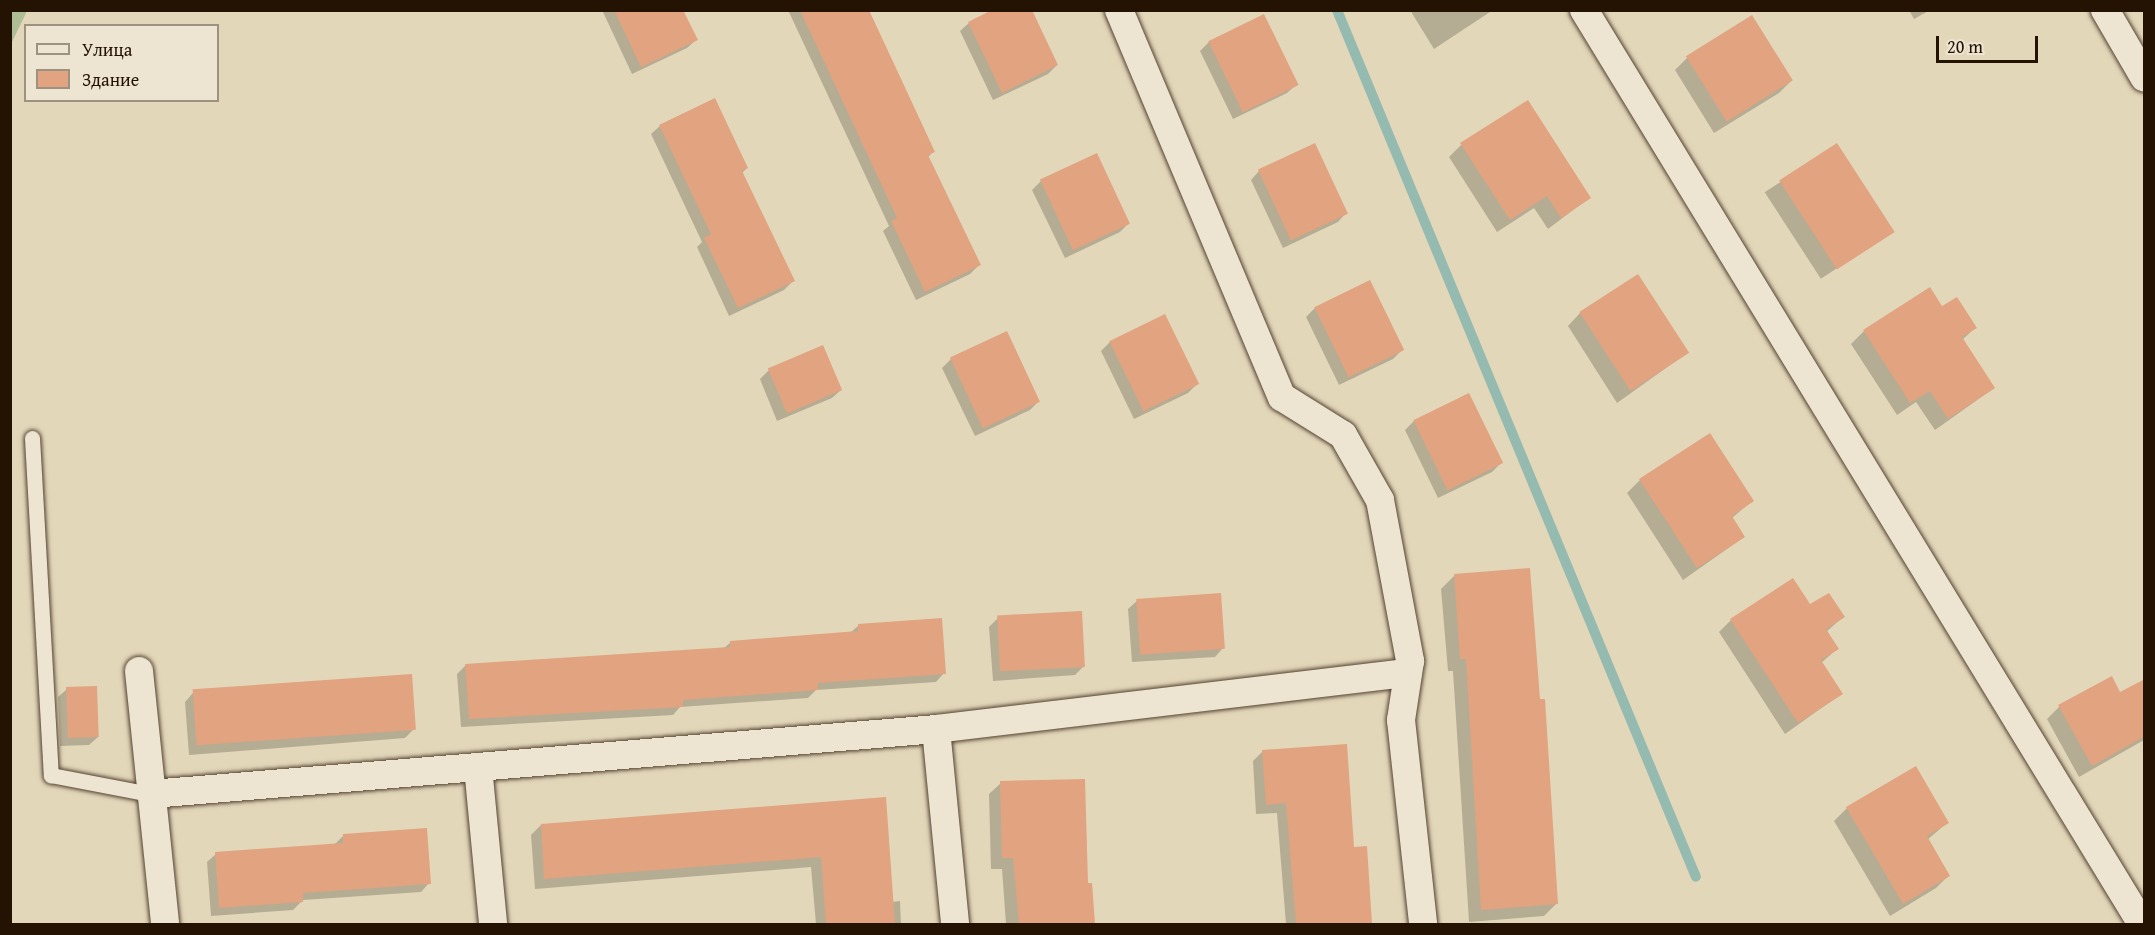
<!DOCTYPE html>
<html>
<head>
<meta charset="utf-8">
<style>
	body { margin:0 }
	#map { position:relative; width:2155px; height:935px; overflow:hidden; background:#e3d7ba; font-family:"Gentium Book Plus",serif }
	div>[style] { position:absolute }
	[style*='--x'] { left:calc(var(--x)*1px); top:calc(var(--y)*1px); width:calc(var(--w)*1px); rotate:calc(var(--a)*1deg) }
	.green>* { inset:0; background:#aebf95 }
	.shadow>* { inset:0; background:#0003; transform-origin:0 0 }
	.stream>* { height:10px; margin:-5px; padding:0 5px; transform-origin:5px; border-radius:5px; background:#95bab0 }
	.building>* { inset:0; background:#e1a380; transform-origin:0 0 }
	.roads { filter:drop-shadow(0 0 2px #544331) drop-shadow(0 0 2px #544331) }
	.lane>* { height:15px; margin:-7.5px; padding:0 7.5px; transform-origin:7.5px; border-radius:7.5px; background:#ede5d2 }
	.street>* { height:28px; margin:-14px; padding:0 14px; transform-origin:14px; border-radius:14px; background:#ede5d2 }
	span { translate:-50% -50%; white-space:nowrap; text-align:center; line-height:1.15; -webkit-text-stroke:4.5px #ede5d2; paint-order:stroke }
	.frame { position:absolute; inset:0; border:12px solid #241203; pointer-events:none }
	.legend { position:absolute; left:24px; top:24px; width:195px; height:78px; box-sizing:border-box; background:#ede5d2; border:2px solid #9d917f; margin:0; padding:8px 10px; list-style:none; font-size:18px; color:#241203 }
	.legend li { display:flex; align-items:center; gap:12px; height:30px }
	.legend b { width:30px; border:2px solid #9d917f }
	.scale { position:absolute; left:1936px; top:36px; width:102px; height:27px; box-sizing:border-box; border:3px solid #241203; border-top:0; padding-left:8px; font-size:18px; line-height:21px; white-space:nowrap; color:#241203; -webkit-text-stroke:4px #ede5d2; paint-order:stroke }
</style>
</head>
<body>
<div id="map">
	<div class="green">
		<i style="clip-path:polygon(11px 10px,27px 11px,11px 44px,10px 11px)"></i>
	</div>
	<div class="shadow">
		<i style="clip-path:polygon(602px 10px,682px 10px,696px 40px,687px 48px,632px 74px)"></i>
		<i style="clip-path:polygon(788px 10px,867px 10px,933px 152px,928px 157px,979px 265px,970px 274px,916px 300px,883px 231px,889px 226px)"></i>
		<i style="clip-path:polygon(1410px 10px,1493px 10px,1434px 49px)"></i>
		<i style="clip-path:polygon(1909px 10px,1930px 10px,1914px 19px)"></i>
		<i style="clip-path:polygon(969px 23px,1057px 65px,1048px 74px,993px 100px,960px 31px)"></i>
		<i style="clip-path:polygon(1209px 42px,1296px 85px,1287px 93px,1233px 119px,1200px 51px)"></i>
		<i style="clip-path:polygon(1687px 58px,1792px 80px,1779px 93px,1714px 133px,1675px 70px)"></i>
		<i style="clip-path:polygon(660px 126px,747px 168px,742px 173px,793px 281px,784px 290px,729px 316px,697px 247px,702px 242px,651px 134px)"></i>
		<i style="clip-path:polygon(1461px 145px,1589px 198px,1548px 229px,1534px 208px,1497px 232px,1449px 157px)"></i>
		<i style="left:1836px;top:146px;width:103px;height:85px;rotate:57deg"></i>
		<i style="clip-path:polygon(1259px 171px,1346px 213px,1338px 222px,1283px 248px,1251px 180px)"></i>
		<i style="clip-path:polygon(1041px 181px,1128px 224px,1120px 232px,1065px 258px,1032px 190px)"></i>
		<i style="clip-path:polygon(1930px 289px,1942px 308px,1975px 328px,1962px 340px,1994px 388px,1935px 430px,1916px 402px,1897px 415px,1851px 344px,1863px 332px)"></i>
		<i style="clip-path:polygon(1315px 308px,1402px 350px,1393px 359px,1339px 385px,1306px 317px)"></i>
		<i style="clip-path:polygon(1580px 313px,1687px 353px,1617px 403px,1568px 326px)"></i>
		<i style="clip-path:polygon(1110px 342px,1197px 384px,1188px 393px,1134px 419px,1101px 351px)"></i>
		<i style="clip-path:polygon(823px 347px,841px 390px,832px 398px,777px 421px,760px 379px,768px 371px)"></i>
		<i style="clip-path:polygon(951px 359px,1038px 402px,1030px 410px,975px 436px,942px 368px)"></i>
		<i style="clip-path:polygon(1414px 421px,1501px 463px,1492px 472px,1438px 498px,1405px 430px)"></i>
		<i style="clip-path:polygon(1710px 435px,1752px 501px,1732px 518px,1744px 537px,1683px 580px,1627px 493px,1640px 480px)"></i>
		<i style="clip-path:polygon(1454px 576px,1538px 701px,1556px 904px,1544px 916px,1469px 922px,1453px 671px,1448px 671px,1441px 589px)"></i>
		<i style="clip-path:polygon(1137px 601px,1223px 648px,1215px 657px,1132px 662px,1128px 609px)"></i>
		<i style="clip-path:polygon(1843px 617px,1826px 632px,1837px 649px,1821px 663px,1841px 694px,1785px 734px,1719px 632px,1731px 620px)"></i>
		<i style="clip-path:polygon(998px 618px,1084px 666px,1075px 675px,993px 681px,989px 627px)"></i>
		<i style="clip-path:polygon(858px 626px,944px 673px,936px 682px,816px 690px,808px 698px,680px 707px,673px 715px,461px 727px,457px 674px,466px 665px,723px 649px,731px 642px,850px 633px)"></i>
		<i style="clip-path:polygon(2144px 680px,2144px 740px,2079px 777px,2047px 719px,2059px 707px,2120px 694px)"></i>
		<i style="clip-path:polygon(67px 689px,98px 737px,89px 745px,60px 746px,58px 697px)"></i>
		<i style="clip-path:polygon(193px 693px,414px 729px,405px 738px,189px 755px,185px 702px)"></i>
		<i style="clip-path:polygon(1263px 751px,1352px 848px,1365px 847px,1371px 924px,1286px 924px,1277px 813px,1256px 814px,1253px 761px)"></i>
		<i style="clip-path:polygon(1001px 783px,1086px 885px,1091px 885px,1094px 924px,1006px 924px,1002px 869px,991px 869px,989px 794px)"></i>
		<i style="clip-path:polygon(885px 799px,892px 902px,900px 901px,901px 924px,816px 924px,811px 867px,535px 889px,531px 835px,541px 825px)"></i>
		<i style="clip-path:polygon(1847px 808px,1947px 823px,1927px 840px,1948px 876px,1936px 888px,1890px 916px,1834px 821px)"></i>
		<i style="clip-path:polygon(343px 836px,429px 883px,421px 892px,303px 900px,293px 910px,211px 916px,207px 862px,216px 854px,334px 845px)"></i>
	</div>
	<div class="stream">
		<i style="--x:1337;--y:10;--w:938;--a:67.51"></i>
	</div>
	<div class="building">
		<i style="clip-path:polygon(614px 10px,683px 10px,698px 40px,641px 67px)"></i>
		<i style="clip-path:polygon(800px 10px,869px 10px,935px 152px,928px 155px,981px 265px,925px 292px,891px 221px,897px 218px)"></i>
		<i style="clip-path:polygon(992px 10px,1032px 10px,1058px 65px,1002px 93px,968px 22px)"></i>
		<i style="left:1264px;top:14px;width:79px;height:62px;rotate:64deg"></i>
		<i style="left:1752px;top:15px;width:77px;height:78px;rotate:58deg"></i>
		<i style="clip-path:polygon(715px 98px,748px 168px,742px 171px,795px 281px,738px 308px,704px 238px,711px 234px,659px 125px)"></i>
		<i style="clip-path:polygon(1528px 100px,1591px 198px,1561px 218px,1547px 196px,1510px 220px,1460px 143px)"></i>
		<i style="left:1315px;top:143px;width:78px;height:63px;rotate:65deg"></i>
		<i style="left:1837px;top:143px;width:106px;height:69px;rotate:57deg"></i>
		<i style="left:1097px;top:153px;width:78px;height:63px;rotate:65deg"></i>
		<i style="left:1638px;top:274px;width:94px;height:70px;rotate:57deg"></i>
		<i style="left:1370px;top:280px;width:78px;height:62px;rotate:64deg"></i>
		<i style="clip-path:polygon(1930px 287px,1942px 306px,1957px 297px,1977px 328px,1962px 337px,1995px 388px,1948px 419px,1930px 391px,1910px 403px,1863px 330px)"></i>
		<i style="left:1165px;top:314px;width:78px;height:62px;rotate:64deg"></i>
		<i style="left:1007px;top:331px;width:78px;height:63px;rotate:65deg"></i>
		<i style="left:823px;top:345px;width:49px;height:60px;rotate:67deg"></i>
		<i style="left:1469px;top:393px;width:78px;height:62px;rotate:64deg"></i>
		<i style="clip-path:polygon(1710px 433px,1754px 501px,1732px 516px,1745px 537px,1697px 568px,1639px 479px)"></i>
		<i style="clip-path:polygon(1530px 568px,1540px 699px,1545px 699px,1558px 904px,1481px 910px,1466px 659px,1460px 659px,1454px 574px)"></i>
		<i style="clip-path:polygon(1793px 578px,1810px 604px,1829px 593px,1845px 617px,1826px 629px,1839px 649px,1821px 660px,1843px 694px,1798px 723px,1730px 619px)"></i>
		<i style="left:1221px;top:593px;width:56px;height:85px;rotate:86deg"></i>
		<i style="left:1082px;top:611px;width:56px;height:85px;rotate:87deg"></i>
		<i style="clip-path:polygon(942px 618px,946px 674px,818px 683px,818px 690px,683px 700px,683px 707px,469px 719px,465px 664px,730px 647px,730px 641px,858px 631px,858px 624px)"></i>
		<i style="left:412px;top:674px;width:56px;height:220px;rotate:86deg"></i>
		<i style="clip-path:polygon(2112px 676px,2120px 692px,2145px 679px,2145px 736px,2092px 766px,2058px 705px)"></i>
		<i style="left:97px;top:686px;width:51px;height:31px;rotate:88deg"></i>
		<i style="clip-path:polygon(1347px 744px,1354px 847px,1367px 846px,1372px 924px,1296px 924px,1286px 803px,1266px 805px,1262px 750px)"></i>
		<i style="clip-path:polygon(1916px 766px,1949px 823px,1927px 836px,1950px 876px,1903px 904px,1846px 807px)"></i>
		<i style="clip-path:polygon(1085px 779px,1088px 883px,1092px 883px,1095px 924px,1019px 924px,1013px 858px,1002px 858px,1000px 781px)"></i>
		<i style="clip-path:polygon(886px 797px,895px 924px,826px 924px,821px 857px,544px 879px,541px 824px)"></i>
		<i style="clip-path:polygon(427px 828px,431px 884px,303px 893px,303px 902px,219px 908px,215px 852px,343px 843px,343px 834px)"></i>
	</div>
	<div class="roads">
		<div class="lane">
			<i style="--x:32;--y:438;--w:338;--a:86.8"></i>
			<i style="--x:51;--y:775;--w:102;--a:10.8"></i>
		</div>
		<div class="street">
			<i style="--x:1119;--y:10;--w:420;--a:67.2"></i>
			<i style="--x:1282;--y:397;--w:72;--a:31.9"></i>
			<i style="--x:1343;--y:435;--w:75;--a:60.4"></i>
			<i style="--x:1380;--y:500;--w:164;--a:79.4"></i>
			<i style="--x:1410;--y:661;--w:60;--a:98.7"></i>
			<i style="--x:1401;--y:720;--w:205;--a:83.8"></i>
			<i style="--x:1584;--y:10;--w:1071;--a:58.6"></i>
			<i style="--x:2105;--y:10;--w:78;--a:59.8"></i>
			<i style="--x:139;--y:671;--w:254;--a:84.1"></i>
			<i style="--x:936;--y:729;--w:196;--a:84.4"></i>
			<i style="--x:478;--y:767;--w:158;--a:84.5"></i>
			<i style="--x:151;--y:794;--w:788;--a:-4.73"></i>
			<i style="--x:936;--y:729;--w:475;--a:-6.8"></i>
		</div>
	</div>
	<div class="frame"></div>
	<ul class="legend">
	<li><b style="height:8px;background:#ede5d2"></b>Улица</li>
	<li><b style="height:16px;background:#e1a380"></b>Здание</li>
	</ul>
	<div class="scale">20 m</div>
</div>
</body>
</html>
